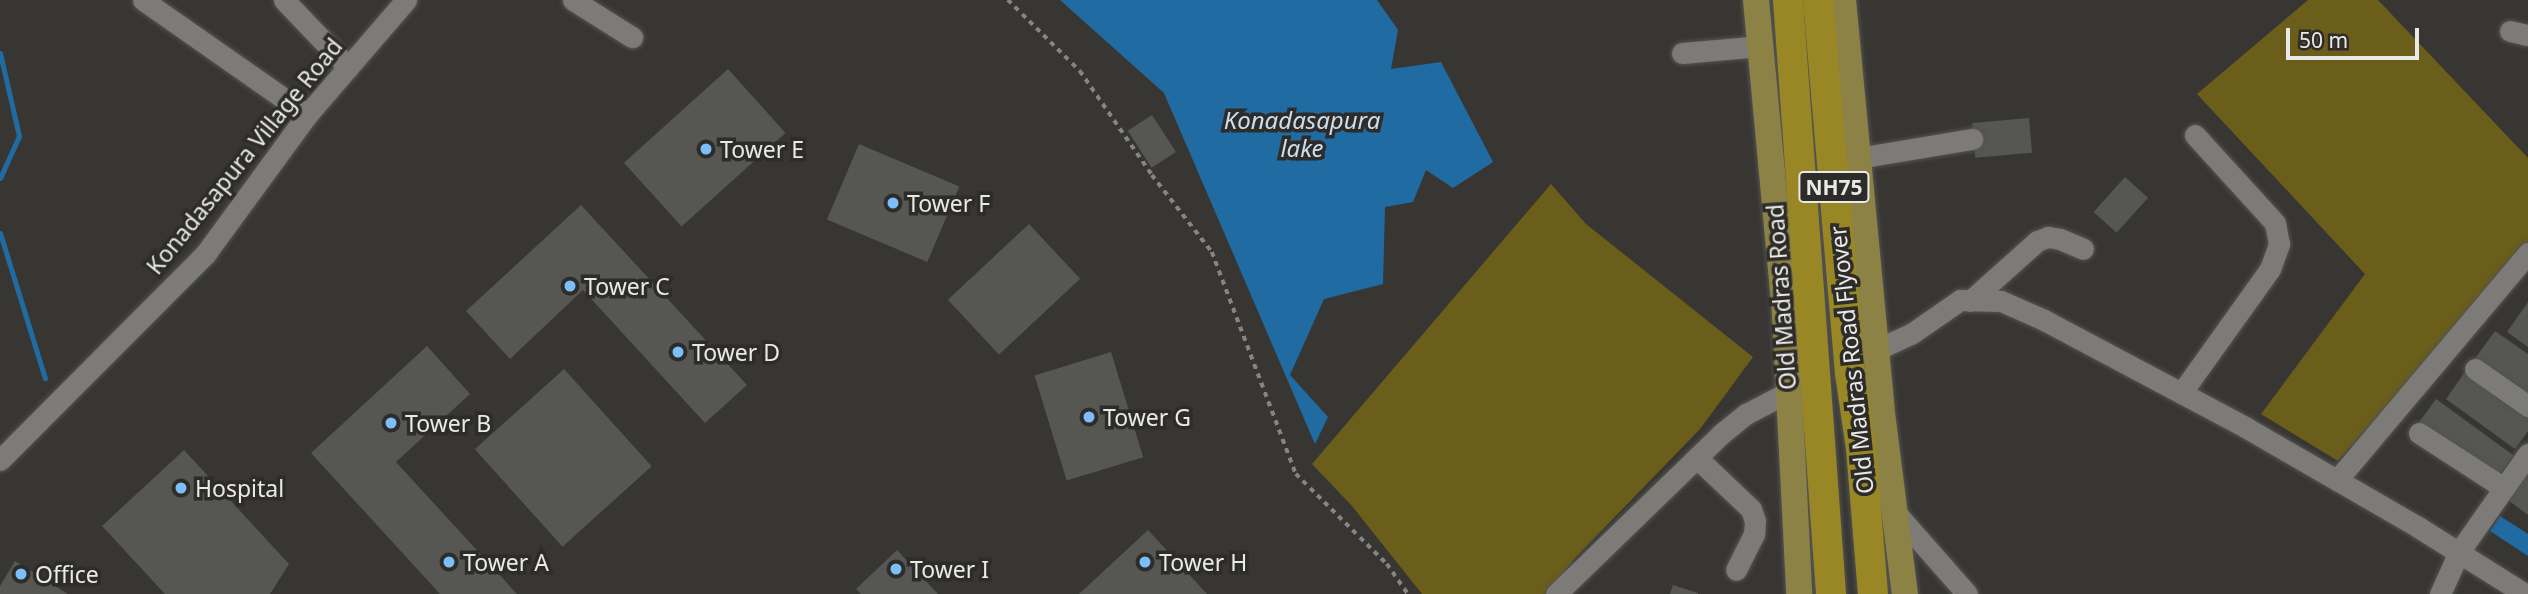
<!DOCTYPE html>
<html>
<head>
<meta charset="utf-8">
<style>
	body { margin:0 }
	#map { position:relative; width:2528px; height:594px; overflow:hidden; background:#373633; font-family:"Noto Sans",sans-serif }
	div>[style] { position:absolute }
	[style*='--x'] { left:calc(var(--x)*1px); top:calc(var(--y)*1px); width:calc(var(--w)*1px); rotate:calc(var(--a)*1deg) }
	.green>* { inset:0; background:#6b5e1a }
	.water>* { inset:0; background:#216ba3 }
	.stream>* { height:5px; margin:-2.5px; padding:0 2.5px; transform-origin:2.5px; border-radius:2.5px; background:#216ba3 }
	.building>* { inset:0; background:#565652; transform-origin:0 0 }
	.path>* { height:3.5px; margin-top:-1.75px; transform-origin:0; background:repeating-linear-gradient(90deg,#868583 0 5px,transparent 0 10px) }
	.roads { filter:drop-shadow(0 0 2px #535350) drop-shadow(0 0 2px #535350) }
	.minor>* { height:21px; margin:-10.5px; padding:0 10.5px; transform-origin:10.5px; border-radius:10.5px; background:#7c7b77 }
	.major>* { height:26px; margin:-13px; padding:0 13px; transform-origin:13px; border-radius:13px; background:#8d8246 }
	.highway>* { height:30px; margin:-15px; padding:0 15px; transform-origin:15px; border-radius:15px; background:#998726 }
	.dots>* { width:19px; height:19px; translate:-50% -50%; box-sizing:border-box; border:4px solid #2d2c29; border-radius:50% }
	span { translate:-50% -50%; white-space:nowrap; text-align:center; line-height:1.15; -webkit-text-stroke:7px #2d2c29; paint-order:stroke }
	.shield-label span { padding:2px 5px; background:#2d2c29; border:2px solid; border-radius:5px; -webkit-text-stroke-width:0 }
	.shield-label { font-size:21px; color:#e9e9e7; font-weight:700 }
	.poi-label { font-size:23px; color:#e9e9e7 }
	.left { translate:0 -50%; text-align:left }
	.street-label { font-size:23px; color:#e9e9e7 }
	.water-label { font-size:24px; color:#cddeee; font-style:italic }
	.scale { position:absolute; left:2286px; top:28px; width:133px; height:32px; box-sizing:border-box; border:4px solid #e9e9e7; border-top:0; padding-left:9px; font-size:21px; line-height:24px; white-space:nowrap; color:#e9e9e7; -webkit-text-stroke:5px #2d2c29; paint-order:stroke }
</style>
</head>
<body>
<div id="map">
	<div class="green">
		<i style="clip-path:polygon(2308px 0,2378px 0,2528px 158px,2528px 245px,2338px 461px,2261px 414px,2365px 274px,2197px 94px)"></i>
		<i style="clip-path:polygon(1551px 184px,1586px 224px,1753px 357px,1700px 429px,1577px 556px,1546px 594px,1422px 594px,1352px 506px,1312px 464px)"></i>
	</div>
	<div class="water">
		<i style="clip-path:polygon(1060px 0,1377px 0,1398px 30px,1391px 69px,1441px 62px,1493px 162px,1453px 188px,1426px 170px,1413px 202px,1385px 207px,1383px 284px,1324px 299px,1290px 375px,1328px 417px,1315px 444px,1164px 93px)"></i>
		<i style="clip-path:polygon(2500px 516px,2528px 534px,2528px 556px,2490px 531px)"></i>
	</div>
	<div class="stream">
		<i style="--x:0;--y:53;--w:85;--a:77.1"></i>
		<i style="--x:19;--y:136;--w:46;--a:114.3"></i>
		<i style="--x:0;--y:233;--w:152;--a:72.8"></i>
	</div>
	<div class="building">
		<i style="left:728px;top:69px;width:86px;height:140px;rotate:48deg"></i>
		<i style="left:1152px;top:115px;width:44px;height:29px;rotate:57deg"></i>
		<i style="left:2029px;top:118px;width:35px;height:57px;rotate:85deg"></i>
		<i style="left:859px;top:144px;width:109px;height:82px;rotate:23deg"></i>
		<i style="left:2125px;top:177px;width:31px;height:47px;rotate:42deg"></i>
		<i style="clip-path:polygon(581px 205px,747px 385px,705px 423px,583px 290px,510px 359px,466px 311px)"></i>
		<i style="left:1029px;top:224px;width:75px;height:111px;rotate:47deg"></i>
		<i style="clip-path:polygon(2528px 302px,2528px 347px,2507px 332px)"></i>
		<i style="clip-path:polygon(2495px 331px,2528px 354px,2528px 399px,2474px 360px)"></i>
		<i style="clip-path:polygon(427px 346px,470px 394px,396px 462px,517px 594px,440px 594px,311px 453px)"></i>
		<i style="left:1111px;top:352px;width:110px;height:80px;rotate:73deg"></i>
		<i style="left:564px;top:369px;width:131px;height:120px;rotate:48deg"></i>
		<i style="clip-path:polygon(2465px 372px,2528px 417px,2528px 431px,2515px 449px,2446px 399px)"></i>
		<i style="left:2436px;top:399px;width:96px;height:31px;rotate:36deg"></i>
		<i style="clip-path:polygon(184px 450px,289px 564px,270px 594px,165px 594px,102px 526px)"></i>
		<i style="clip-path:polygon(2528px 471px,2528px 515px,2508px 500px)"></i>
		<i style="clip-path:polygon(1148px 530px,1207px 594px,1079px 594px)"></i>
		<i style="clip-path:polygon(897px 550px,938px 594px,861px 594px,856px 589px)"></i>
		<i style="clip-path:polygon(15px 561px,68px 594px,0 594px,0 586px)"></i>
		<i style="clip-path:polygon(1673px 585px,1698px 593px,1698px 594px,1670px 594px)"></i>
	</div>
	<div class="path">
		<i style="--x:1008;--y:0;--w:101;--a:44.6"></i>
		<i style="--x:1080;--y:71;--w:126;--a:55.3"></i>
		<i style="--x:1152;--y:175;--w:98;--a:52.1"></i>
		<i style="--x:1212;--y:252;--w:237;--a:69.3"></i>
		<i style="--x:1296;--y:474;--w:128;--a:44.7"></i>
		<i style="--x:1387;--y:564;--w:37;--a:55"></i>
	</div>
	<div class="roads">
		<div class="minor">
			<i style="--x:143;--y:0;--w:200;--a:35"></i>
			<i style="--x:284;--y:0;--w:93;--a:46.3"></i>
			<i style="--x:573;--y:0;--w:70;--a:32.1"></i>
			<i style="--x:2510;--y:31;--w:18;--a:13"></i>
			<i style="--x:1682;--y:53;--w:78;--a:-5.1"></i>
			<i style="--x:1858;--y:158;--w:116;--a:-9.5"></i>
			<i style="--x:1970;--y:301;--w:90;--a:-41.8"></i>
			<i style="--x:2037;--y:241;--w:12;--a:-20"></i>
			<i style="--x:2048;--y:237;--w:12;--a:9"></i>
			<i style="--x:2060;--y:239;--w:25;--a:23"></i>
			<i style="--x:1876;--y:350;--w:38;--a:-25"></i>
			<i style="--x:1911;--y:334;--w:60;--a:-34.8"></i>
			<i style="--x:1960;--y:300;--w:41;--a:1.4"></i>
			<i style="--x:2001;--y:301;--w:47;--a:23.8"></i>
			<i style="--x:2044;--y:320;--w:228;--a:28"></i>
			<i style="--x:2245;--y:427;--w:200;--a:30"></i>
			<i style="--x:2418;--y:527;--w:126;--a:32.1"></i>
			<i style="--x:2475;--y:369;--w:65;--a:34.9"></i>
			<i style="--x:2182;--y:392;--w:151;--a:-54.4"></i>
			<i style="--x:2270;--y:269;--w:27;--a:-70"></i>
			<i style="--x:2279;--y:244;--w:21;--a:-101"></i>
			<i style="--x:2275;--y:223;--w:119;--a:-132.3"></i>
			<i style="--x:2419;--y:433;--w:101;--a:32.9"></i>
			<i style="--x:1697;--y:458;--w:74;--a:43.4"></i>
			<i style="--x:1751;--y:509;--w:13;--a:72"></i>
			<i style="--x:1755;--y:521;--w:13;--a:94"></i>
			<i style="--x:1754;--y:534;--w:40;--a:116.6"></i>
			<i style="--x:0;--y:460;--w:292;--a:-45.1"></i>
			<i style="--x:206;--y:253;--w:171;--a:-53.8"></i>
			<i style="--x:307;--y:115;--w:152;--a:-49.3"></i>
			<i style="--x:2337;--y:480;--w:297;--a:-49.9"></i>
			<i style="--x:1895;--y:512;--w:109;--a:48.7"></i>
			<i style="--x:1556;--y:594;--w:230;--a:-44.1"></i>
			<i style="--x:1721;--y:434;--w:32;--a:-39"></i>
			<i style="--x:1746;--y:414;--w:47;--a:-27.6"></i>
			<i style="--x:2440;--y:594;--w:46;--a:-65.7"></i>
			<i style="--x:2459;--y:552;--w:120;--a:-54.9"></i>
		</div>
		<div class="major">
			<i style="--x:1756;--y:0;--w:314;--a:84.7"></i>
			<i style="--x:1785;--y:313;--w:281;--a:87.1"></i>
			<i style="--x:1843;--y:0;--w:407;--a:84.6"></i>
			<i style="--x:1881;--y:405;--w:191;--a:82.8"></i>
		</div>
		<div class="highway">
			<i style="--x:1788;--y:0;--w:596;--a:85.86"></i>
			<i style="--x:1818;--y:0;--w:374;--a:85.1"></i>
			<i style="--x:1850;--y:373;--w:76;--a:81.7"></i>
			<i style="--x:1861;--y:448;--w:146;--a:85.3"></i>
		</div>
	</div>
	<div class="dots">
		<i style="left:706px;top:149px;background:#7cbef9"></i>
		<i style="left:893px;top:203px;background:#7cbef9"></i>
		<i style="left:570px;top:286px;background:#7cbef9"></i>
		<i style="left:678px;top:352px;background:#7cbef9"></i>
		<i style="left:1089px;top:417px;background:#7cbef9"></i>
		<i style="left:391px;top:423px;background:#7cbef9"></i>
		<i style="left:181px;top:488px;background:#7cbef9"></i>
		<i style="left:449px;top:562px;background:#7cbef9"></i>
		<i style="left:1145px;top:562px;background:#7cbef9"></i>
		<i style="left:896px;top:569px;background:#7cbef9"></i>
		<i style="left:21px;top:574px;background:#7cbef9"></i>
	</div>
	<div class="shield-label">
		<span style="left:1834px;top:187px">NH75</span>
	</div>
	<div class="poi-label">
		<span class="left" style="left:720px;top:149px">Tower E</span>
		<span class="left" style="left:907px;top:203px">Tower F</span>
		<span class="left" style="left:584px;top:286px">Tower C</span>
		<span class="left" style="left:692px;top:352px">Tower D</span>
		<span class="left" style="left:1103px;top:417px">Tower G</span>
		<span class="left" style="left:405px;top:423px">Tower B</span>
		<span class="left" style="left:195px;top:488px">Hospital</span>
		<span class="left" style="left:463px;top:562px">Tower A</span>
		<span class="left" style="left:1159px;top:562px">Tower H</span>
		<span class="left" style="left:910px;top:569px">Tower I</span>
		<span class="left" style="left:35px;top:574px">Office</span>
	</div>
	<div class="street-label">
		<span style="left:244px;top:156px;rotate:-51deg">Konadasapura Village Road</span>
		<span style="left:1781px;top:297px;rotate:-94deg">Old Madras Road</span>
		<span style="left:1851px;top:360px;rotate:-96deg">Old Madras Road Flyover</span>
	</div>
	<div class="water-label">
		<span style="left:1302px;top:134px">Konadasapura<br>lake</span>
	</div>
	<div class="scale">50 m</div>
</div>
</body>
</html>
